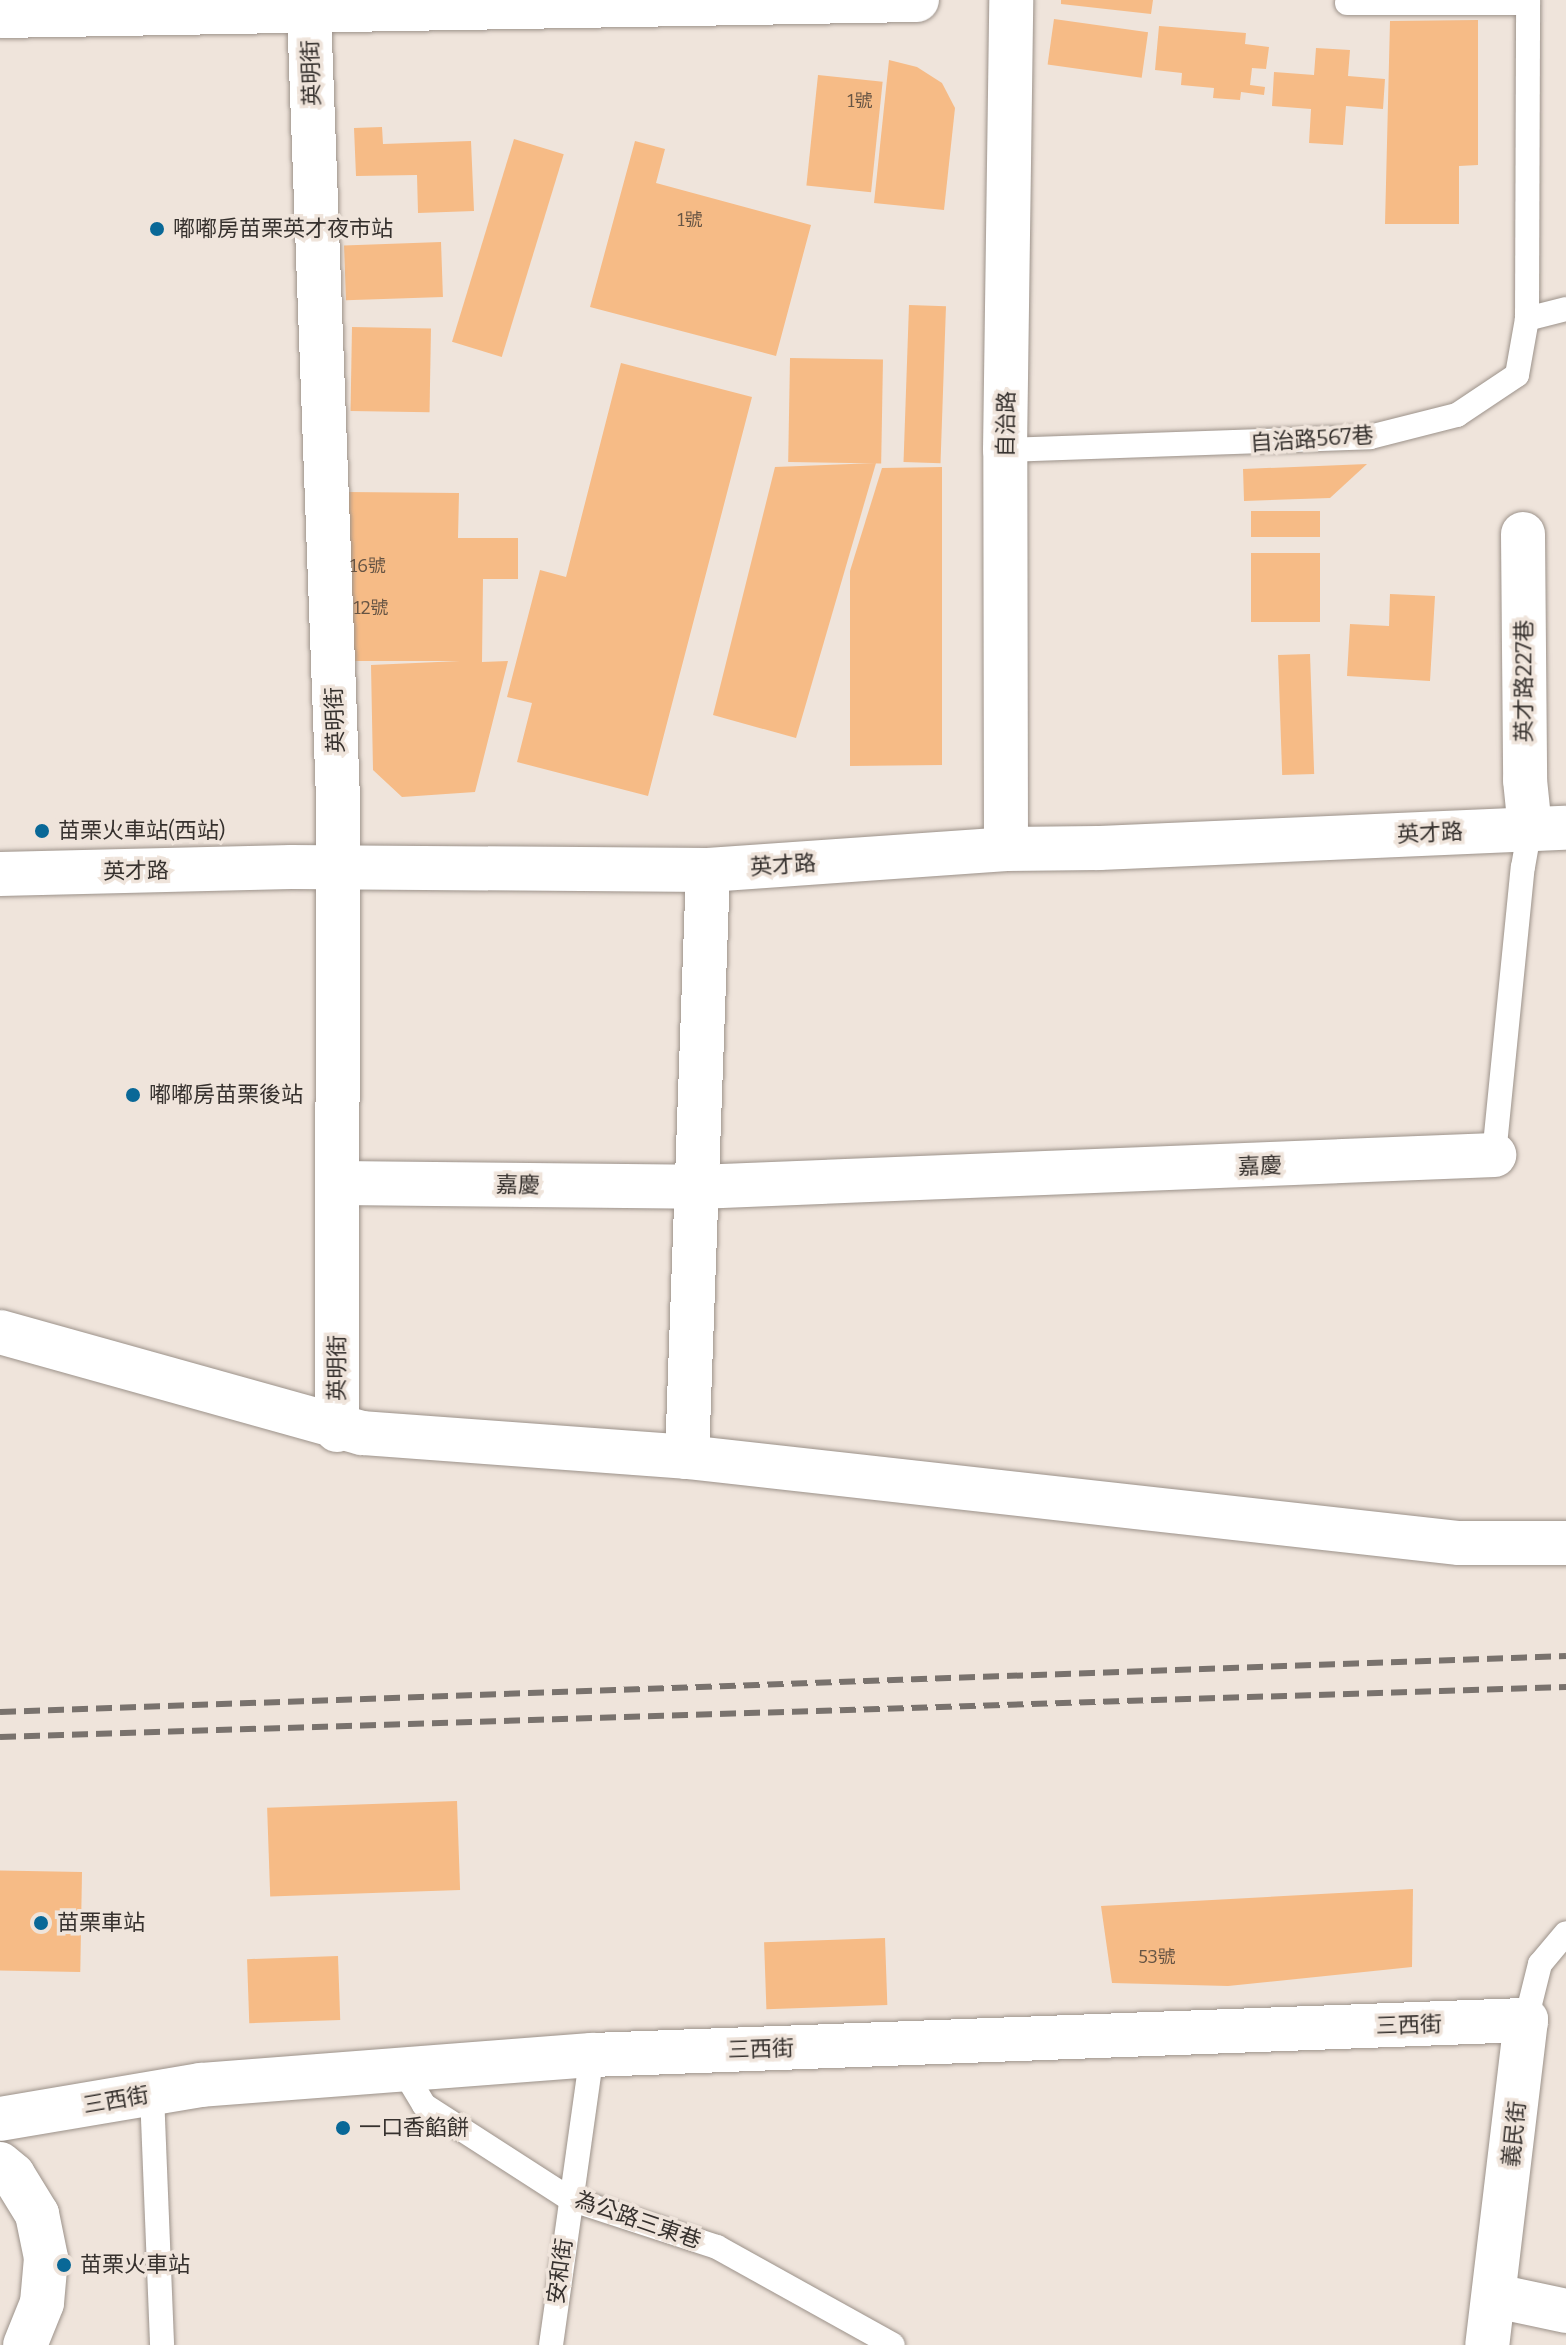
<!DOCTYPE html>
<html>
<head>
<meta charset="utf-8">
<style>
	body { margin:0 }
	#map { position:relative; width:1566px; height:2345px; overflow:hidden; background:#efe4db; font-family:Bitter,"Noto Sans TC",serif }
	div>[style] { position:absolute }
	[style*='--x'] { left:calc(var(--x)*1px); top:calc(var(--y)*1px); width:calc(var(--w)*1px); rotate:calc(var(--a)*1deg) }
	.building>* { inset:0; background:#f6bb86; transform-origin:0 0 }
	.roads { filter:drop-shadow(0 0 2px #9c928a) drop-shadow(0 0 2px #9c928a) }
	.service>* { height:24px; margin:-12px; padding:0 12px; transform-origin:12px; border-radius:12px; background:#fff }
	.minor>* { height:44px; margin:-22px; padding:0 22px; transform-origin:22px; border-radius:22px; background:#fff }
	.tertiary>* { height:44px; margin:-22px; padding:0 22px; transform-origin:22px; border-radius:22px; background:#fff }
	.rail>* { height:6px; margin-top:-3px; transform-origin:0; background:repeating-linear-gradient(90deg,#79726d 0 16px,transparent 0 24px) }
	.dots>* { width:22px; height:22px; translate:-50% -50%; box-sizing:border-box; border:4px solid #efe4db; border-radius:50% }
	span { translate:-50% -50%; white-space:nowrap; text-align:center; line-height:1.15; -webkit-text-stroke:7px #efe4db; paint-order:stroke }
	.number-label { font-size:18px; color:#665444 }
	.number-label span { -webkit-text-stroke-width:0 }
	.street-label { font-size:22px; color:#36312e }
	.poi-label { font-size:22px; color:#36312e }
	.left { translate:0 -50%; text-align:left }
</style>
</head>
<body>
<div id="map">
	<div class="building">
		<i style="clip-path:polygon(1061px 0,1153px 0,1151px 14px,1061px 4px)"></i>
		<i style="left:1054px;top:19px;width:95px;height:46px;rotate:8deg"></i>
		<i style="clip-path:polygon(1478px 20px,1478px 165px,1459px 166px,1459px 224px,1385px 224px,1390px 21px)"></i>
		<i style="clip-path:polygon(1159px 26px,1246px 33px,1245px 44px,1269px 47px,1266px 69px,1252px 68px,1250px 85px,1265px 87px,1264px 95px,1241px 92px,1240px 100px,1213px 98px,1214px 88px,1181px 85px,1182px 73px,1155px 70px)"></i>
		<i style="clip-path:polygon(1316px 48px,1350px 50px,1348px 76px,1385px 79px,1383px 109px,1346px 106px,1343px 145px,1309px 143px,1311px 109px,1272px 106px,1274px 72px,1314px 75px)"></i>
		<i style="clip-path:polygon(889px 60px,917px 67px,942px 83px,955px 108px,944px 210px,874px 203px)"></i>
		<i style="left:818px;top:75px;width:65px;height:111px;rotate:6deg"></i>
		<i style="clip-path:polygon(382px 127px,383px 144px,471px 141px,474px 211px,418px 213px,417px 175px,356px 176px,354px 128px)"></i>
		<i style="left:514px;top:139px;width:52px;height:212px;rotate:17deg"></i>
		<i style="clip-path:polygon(635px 141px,665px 149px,656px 183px,811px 225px,776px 356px,590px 307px)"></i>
		<i style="left:441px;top:242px;width:55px;height:97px;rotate:88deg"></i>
		<i style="left:909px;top:305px;width:37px;height:157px;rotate:2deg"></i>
		<i style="left:352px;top:327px;width:79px;height:84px;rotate:1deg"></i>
		<i style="left:790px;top:358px;width:93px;height:104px;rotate:1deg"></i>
		<i style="clip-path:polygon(621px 363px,752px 397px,648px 796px,517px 762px,532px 703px,507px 697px,540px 570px,566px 577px)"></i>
		<i style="clip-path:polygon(876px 463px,796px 738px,713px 715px,775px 467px)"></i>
		<i style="clip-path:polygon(1367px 464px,1330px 498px,1244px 501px,1243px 469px)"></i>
		<i style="clip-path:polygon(942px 467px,942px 765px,850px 766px,850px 571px,882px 468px)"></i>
		<i style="clip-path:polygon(347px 492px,459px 493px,458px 538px,518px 538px,518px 579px,483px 579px,482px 662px,508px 661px,475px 792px,402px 797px,373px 770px,371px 665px,460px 661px,345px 661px)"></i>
		<i style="left:1251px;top:511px;width:69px;height:26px"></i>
		<i style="left:1251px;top:553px;width:69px;height:69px"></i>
		<i style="clip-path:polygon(1390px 594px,1435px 596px,1430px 681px,1347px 676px,1350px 624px,1389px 626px)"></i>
		<i style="left:1310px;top:654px;width:120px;height:32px;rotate:88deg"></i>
		<i style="left:457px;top:1801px;width:89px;height:190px;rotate:88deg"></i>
		<i style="left:82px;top:1872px;width:100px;height:82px;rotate:91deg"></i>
		<i style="clip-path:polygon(1413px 1889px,1412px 1967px,1228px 1986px,1112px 1983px,1101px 1906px)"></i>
		<i style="left:885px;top:1938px;width:67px;height:121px;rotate:88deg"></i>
		<i style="left:338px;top:1956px;width:64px;height:91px;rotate:88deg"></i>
	</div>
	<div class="roads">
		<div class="service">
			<i style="--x:1347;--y:3;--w:181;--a:0"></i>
			<i style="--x:1527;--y:319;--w:40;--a:-14.4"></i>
			<i style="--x:1005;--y:450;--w:365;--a:-2"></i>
			<i style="--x:1370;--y:437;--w:90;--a:-14.2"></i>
			<i style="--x:1457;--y:415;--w:72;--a:-33.7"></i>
			<i style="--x:1517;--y:375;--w:57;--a:-79.9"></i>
			<i style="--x:1527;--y:319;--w:319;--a:-89.8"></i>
			<i style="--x:1494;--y:1155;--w:289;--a:-84.3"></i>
			<i style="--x:1523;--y:867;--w:40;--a:-80"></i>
			<i style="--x:1526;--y:2020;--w:58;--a:-76"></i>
			<i style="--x:1540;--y:1964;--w:40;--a:-50"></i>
			<i style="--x:403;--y:2070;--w:41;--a:59"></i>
			<i style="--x:424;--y:2105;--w:174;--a:32.8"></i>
			<i style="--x:570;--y:2199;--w:155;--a:18.1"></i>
			<i style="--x:717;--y:2247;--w:201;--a:29.1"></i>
			<i style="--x:152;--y:2094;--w:251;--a:87.7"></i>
			<i style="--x:551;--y:2345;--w:293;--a:-82"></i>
		</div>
		<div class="minor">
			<i style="--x:309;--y:12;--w:788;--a:87.89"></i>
			<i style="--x:338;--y:799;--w:631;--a:90.09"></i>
			<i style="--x:0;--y:16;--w:917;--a:-1"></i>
			<i style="--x:1523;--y:534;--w:246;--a:89.5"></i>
			<i style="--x:1525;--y:780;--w:48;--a:84.1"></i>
			<i style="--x:339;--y:1183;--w:358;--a:0.6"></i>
			<i style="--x:697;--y:1187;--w:798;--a:-2.3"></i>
			<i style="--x:0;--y:1332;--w:376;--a:15.6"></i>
			<i style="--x:362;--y:1433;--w:326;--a:4.2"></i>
			<i style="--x:687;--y:1457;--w:777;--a:6.36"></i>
			<i style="--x:1459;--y:1543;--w:107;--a:0"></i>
			<i style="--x:687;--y:1457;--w:587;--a:-87.95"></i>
			<i style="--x:0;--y:2119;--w:204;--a:-9.6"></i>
			<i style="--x:201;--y:2085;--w:392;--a:-4.4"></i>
			<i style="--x:592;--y:2055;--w:935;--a:-2.15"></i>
			<i style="--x:1526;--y:2020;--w:327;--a:96.8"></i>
			<i style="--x:0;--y:2164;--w:17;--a:40"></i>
			<i style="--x:13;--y:2175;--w:46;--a:58.4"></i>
			<i style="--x:37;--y:2214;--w:45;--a:78.4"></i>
			<i style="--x:46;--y:2258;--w:45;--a:95.1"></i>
			<i style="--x:42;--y:2303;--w:45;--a:112"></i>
			<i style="--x:1496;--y:2296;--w:72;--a:12.1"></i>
		</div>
		<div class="tertiary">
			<i style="--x:1006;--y:849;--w:399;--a:-90.1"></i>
			<i style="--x:1005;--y:450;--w:450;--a:-89.2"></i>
			<i style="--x:0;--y:874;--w:291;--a:-1.4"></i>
			<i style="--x:291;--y:867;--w:417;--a:0.4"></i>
			<i style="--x:708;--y:870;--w:299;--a:-4"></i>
			<i style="--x:1006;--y:849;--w:93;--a:-0.6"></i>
			<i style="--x:1099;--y:848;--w:467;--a:-2.5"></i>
		</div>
	</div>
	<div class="rail">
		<i style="--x:0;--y:1712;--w:1567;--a:-2.05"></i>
		<i style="--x:0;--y:1737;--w:1567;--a:-1.83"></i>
	</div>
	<div class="dots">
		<i style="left:157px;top:229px;background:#096897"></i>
		<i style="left:42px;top:831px;background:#096897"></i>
		<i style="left:133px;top:1095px;background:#096897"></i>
		<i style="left:41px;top:1923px;background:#096897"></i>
		<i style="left:343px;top:2128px;background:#096897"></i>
		<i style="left:64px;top:2265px;background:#096897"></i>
	</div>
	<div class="number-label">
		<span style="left:860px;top:101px">1號</span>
		<span style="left:690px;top:220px">1號</span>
		<span style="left:368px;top:566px">16號</span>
		<span style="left:371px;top:608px">12號</span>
		<span style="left:1157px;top:1957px">53號</span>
	</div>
	<div class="street-label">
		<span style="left:311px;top:73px;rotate:-92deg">英明街</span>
		<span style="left:1006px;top:424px;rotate:-89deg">自治路</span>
		<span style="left:1312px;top:439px;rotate:-4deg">自治路567巷</span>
		<span style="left:1524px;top:681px;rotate:-90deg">英才路227巷</span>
		<span style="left:335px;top:720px;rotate:-92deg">英明街</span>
		<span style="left:1430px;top:833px;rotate:-3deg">英才路</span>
		<span style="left:783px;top:865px;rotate:-4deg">英才路</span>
		<span style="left:136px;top:871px;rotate:-1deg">英才路</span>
		<span style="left:1260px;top:1166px;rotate:-2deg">嘉慶</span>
		<span style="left:518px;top:1185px;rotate:1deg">嘉慶</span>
		<span style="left:337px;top:1368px;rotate:-90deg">英明街</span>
		<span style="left:1409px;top:2025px;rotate:-2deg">三西街</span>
		<span style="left:761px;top:2049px;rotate:-2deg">三西街</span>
		<span style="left:116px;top:2100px;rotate:-10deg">三西街</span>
		<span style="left:1514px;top:2134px;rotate:-84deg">義民街</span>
		<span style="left:638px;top:2220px;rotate:19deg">為公路三東巷</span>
		<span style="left:560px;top:2271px;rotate:-82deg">安和街</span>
	</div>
	<div class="poi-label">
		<span class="left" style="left:173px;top:229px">嘟嘟房苗栗英才夜市站</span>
		<span class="left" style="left:58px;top:831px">苗栗火車站(西站)</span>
		<span class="left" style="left:149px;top:1095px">嘟嘟房苗栗後站</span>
		<span class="left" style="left:57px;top:1923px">苗栗車站</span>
		<span class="left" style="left:359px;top:2128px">一口香餡餅</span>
		<span class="left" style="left:80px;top:2265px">苗栗火車站</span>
	</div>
</div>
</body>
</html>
